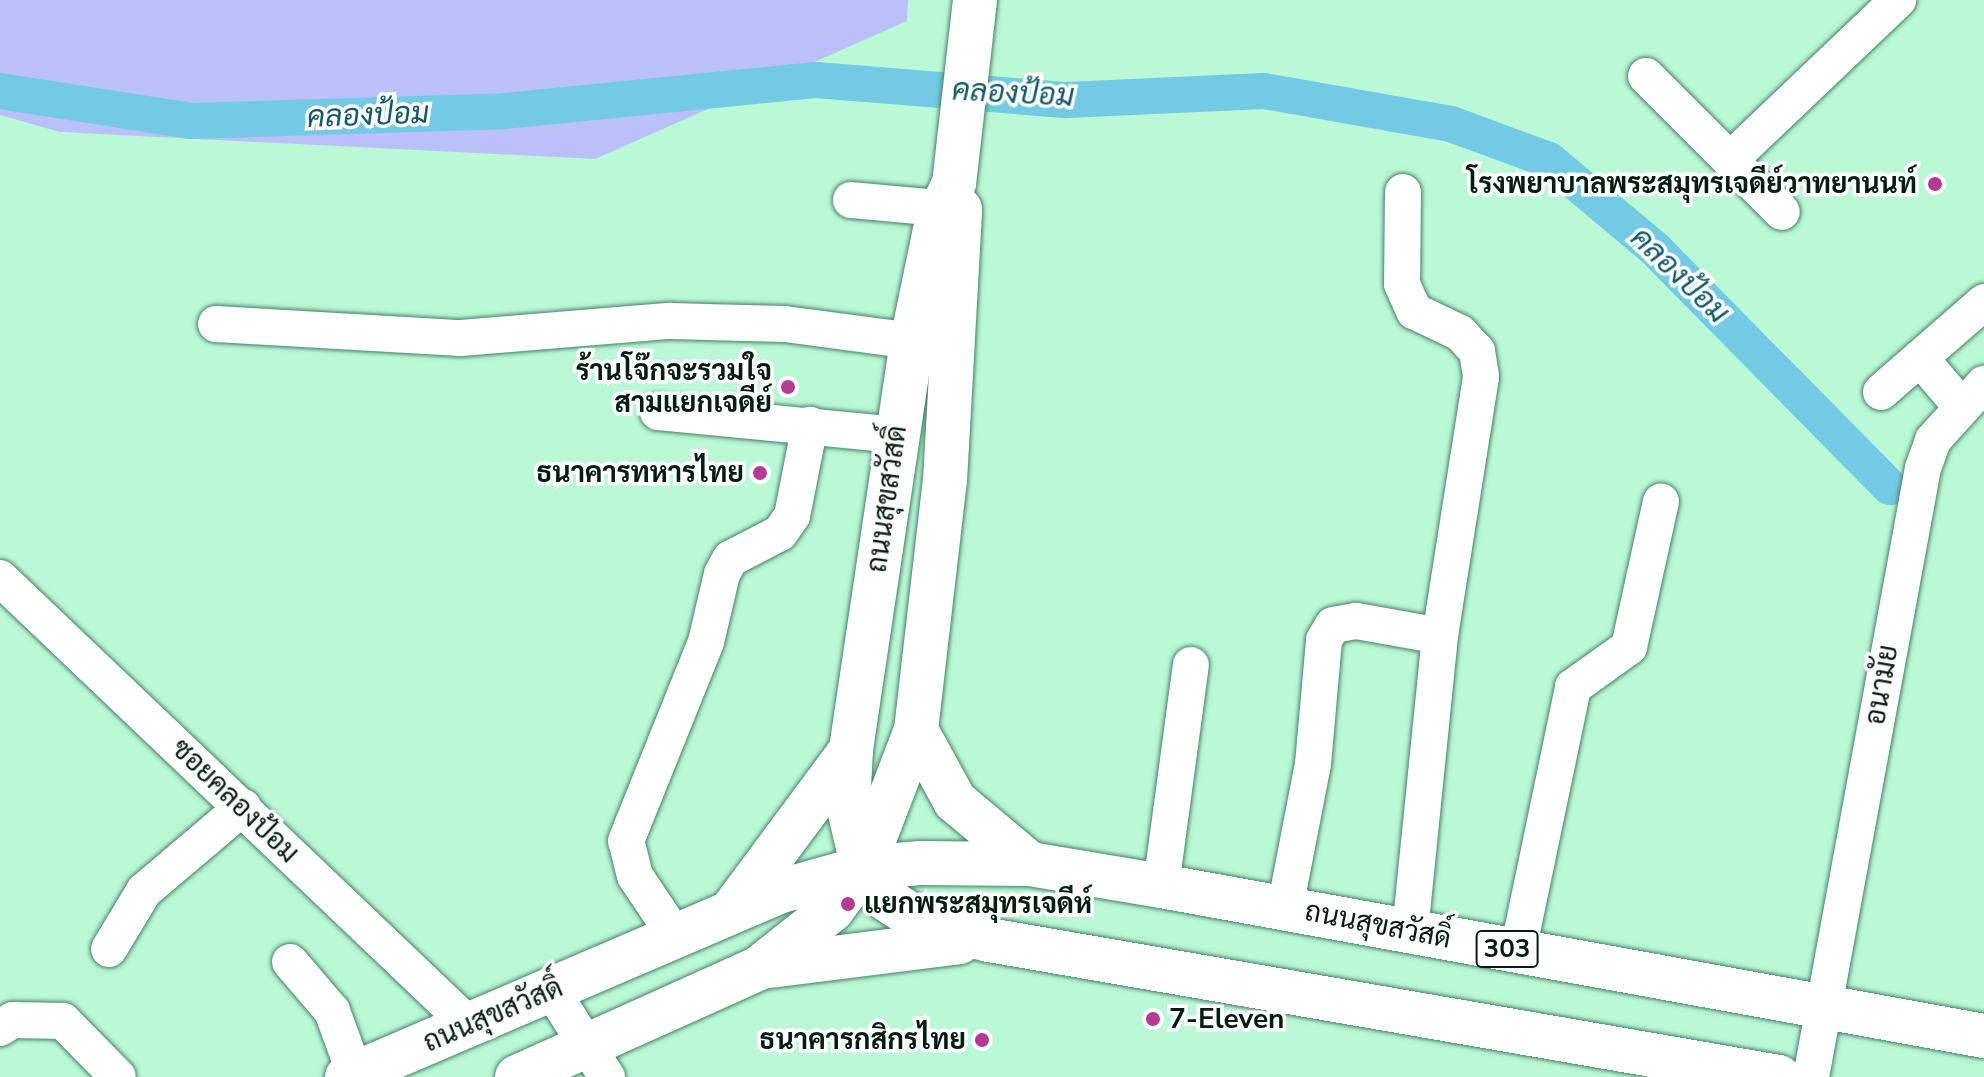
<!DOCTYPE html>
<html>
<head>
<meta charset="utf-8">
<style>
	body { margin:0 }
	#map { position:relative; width:1984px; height:1077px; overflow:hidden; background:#baf8d6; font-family:"Nunito Sans",Sarabun,sans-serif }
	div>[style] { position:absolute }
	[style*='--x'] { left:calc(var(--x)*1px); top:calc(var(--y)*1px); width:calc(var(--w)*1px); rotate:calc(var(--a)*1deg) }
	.green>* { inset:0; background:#bbc0fb }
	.canal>* { height:36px; margin:-18px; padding:0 18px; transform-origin:18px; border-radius:18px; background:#73cae5 }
	.roads { filter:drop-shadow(0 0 2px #468264) drop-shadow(0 0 2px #468264) }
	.minor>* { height:36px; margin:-18px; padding:0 18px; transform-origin:18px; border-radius:18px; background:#fff }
	.major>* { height:44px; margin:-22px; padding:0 22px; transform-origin:22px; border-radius:22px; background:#fff }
	.dots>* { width:22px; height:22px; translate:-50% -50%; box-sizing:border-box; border:4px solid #fff; border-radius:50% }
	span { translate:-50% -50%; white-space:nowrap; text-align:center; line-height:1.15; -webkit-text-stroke:7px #fff; paint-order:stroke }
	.shield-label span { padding:2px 6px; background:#fff; border:2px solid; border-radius:6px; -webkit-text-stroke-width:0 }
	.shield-label { font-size:26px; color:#041d11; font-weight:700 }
	.poi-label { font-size:28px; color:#041d11; font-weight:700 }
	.right { translate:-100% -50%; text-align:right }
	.left { translate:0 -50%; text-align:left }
	.street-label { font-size:28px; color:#041d11 }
	.water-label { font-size:30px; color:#10596c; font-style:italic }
</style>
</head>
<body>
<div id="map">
	<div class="green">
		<i style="clip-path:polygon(0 0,908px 0,907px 21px,595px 159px,60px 132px,0 115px)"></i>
	</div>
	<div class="canal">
		<i style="--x:0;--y:91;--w:193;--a:8.9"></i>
		<i style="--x:191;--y:121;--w:314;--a:-1.8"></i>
		<i style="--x:505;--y:111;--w:313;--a:-5.7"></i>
		<i style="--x:816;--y:80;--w:252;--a:4.6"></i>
		<i style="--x:1067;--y:100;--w:197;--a:-2.6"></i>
		<i style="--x:1264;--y:91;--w:190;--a:10"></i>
		<i style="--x:1451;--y:124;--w:104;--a:20.2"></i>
		<i style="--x:1549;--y:160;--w:137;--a:40"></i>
		<i style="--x:1654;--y:248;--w:336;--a:45.4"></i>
	</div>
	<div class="roads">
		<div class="minor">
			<i style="--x:1646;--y:76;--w:192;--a:45"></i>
			<i style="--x:1731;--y:159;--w:231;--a:-43.6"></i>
			<i style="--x:1403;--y:192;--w:92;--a:90.6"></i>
			<i style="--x:1402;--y:284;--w:30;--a:66"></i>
			<i style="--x:1414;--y:311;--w:51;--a:25.6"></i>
			<i style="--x:1460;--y:333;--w:25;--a:47"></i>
			<i style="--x:1477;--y:351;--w:26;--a:81"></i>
			<i style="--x:1481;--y:377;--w:262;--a:99"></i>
			<i style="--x:851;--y:200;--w:109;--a:5.2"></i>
			<i style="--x:216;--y:324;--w:245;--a:3.3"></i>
			<i style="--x:461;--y:338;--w:210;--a:-4.7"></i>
			<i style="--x:670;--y:321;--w:115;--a:1.5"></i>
			<i style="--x:785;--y:324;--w:128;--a:7.6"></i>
			<i style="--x:1920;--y:358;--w:62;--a:49.6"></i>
			<i style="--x:1881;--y:392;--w:137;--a:-41.1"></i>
			<i style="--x:658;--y:412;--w:238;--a:5.5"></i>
			<i style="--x:0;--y:578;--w:648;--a:43.62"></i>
			<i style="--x:1161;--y:886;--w:223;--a:-82.3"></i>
			<i style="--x:1285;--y:908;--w:147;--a:-79"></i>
			<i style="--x:1313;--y:764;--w:124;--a:-84.9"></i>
			<i style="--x:1324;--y:640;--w:17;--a:-59"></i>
			<i style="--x:1333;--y:625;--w:23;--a:-10"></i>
			<i style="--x:1356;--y:621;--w:85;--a:10.1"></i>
			<i style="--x:1440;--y:636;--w:297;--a:95.8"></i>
			<i style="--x:676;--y:937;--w:73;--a:-123.9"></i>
			<i style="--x:635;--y:876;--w:36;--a:-104"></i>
			<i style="--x:626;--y:841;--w:214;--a:-68.1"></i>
			<i style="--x:706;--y:642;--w:70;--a:-76.8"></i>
			<i style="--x:722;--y:574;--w:17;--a:-62"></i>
			<i style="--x:730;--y:559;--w:56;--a:-27.5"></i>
			<i style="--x:780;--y:533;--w:21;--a:-55"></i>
			<i style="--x:792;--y:516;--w:93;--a:-78.8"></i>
			<i style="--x:109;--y:949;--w:68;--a:-58.9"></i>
			<i style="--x:144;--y:891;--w:130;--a:-40.3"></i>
			<i style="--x:1518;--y:951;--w:270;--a:-78.2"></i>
			<i style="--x:1573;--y:687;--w:69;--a:-35.5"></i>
			<i style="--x:1629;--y:647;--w:149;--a:-77.6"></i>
			<i style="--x:290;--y:962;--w:65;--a:49.4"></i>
			<i style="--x:332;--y:1011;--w:67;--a:69.9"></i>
			<i style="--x:552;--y:991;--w:102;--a:57.4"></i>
			<i style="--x:0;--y:1028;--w:15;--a:-32"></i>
			<i style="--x:13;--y:1020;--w:50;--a:1.1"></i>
			<i style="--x:63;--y:1021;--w:78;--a:45.5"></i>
			<i style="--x:1811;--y:1077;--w:619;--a:-79.58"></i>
			<i style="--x:1923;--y:468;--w:30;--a:-70"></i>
			<i style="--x:1933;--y:440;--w:76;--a:-47.7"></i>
		</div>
		<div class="major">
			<i style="--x:975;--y:0;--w:184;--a:96.5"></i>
			<i style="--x:954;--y:183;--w:41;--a:114.7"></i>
			<i style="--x:937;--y:220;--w:124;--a:101.7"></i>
			<i style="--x:912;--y:341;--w:414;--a:98.5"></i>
			<i style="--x:851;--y:750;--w:55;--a:93.1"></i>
			<i style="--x:848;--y:805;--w:65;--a:76.6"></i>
			<i style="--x:863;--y:868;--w:35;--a:55"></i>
			<i style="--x:883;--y:897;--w:45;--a:33.3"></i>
			<i style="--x:921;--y:922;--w:70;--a:14.8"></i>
			<i style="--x:989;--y:940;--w:802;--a:9.84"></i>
			<i style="--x:916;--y:730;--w:81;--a:61.2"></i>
			<i style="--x:955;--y:801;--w:98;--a:40"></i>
			<i style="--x:733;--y:909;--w:198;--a:-53.4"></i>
			<i style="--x:770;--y:966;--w:191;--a:-7.2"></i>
			<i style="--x:347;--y:1077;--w:472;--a:-23.2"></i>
			<i style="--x:781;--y:891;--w:85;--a:-15.7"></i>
			<i style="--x:863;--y:868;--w:57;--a:-5"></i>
			<i style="--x:920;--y:863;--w:110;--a:0.5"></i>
			<i style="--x:1030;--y:864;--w:133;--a:9.5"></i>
			<i style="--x:1161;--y:886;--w:837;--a:10.33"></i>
			<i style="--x:517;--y:1077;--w:265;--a:-24.2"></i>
			<i style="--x:759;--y:968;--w:93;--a:-38.5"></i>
			<i style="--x:832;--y:910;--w:52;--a:-53.6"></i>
			<i style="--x:863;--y:868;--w:148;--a:-69"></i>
			<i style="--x:916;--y:730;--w:251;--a:-83.4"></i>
			<i style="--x:945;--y:481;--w:272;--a:-86.8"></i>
		</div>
	</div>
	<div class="dots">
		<i style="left:1935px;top:184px;background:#b33c92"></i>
		<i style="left:788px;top:387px;background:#b33c92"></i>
		<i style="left:760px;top:473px;background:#b33c92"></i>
		<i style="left:848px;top:904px;background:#b33c92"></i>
		<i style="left:1153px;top:1019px;background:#b33c92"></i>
		<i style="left:982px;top:1040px;background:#b33c92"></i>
	</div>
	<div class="shield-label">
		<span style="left:1507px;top:949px">303</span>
	</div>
	<div class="poi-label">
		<span class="right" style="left:1917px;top:184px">โรงพยาบาลพระสมุทรเจดีย์วาทยานนท์</span>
		<span class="right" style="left:772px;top:387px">ร้านโจ๊กจะรวมใจ<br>สามแยกเจดีย์</span>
		<span class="right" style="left:744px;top:473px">ธนาคารทหารไทย</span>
		<span class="left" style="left:864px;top:904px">แยกพระสมุทรเจดีห์</span>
		<span class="left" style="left:1169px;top:1019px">7-Eleven</span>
		<span class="right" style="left:966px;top:1040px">ธนาคารกสิกรไทย</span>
	</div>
	<div class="street-label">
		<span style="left:887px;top:499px;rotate:-82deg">ถนนสุขสวัสดิ์</span>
		<span style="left:1882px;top:685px;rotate:-80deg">อนามัย</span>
		<span style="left:235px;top:801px;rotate:44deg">ซอยคลองป้อม</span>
		<span style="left:1378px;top:925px;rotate:11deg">ถนนสุขสวัสดิ์</span>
		<span style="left:493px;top:1015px;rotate:-23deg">ถนนสุขสวัสดิ์</span>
	</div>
	<div class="water-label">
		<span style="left:1013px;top:94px;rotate:3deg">คลองป้อม</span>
		<span style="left:368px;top:116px;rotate:-2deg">คลองป้อม</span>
		<span style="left:1679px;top:276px;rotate:44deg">คลองป้อม</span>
	</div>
</div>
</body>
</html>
